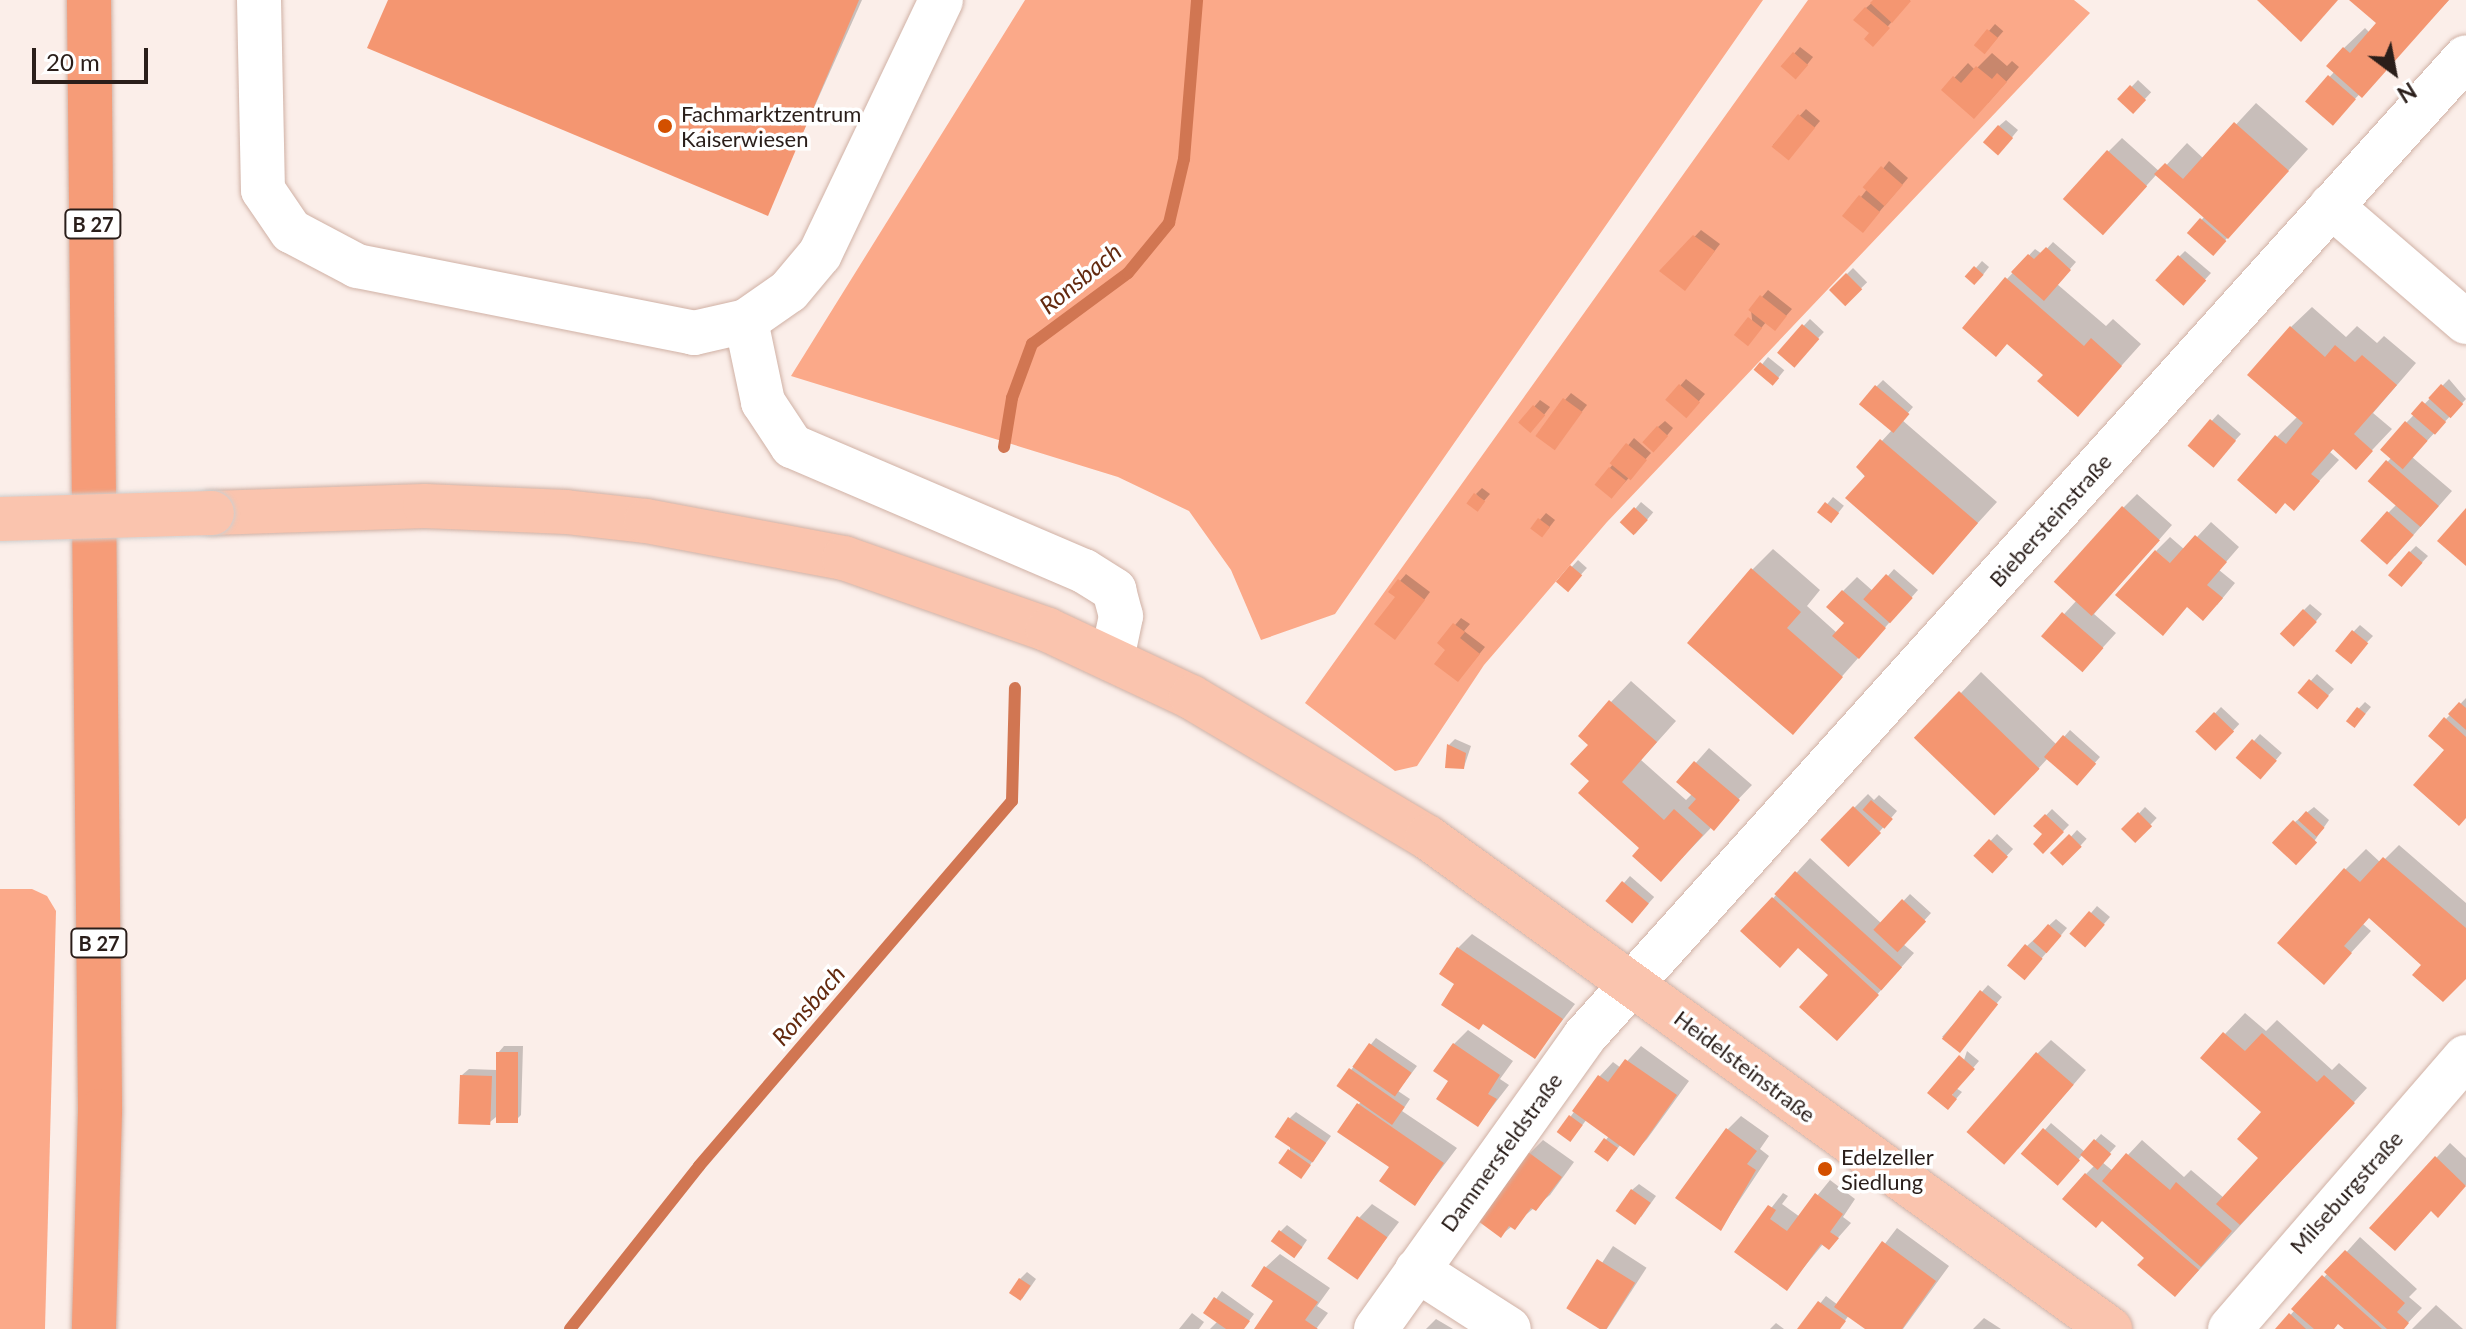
<!DOCTYPE html>
<html>
<head>
<meta charset="utf-8">
<style>
	body { margin:0 }
	#map { position:relative; width:2466px; height:1329px; overflow:hidden; background:#fbeee9; font-family:Lato,sans-serif }
	div>[style] { position:absolute }
	[style*='--x'] { left:calc(var(--x)*1px); top:calc(var(--y)*1px); width:calc(var(--w)*1px); rotate:calc(var(--a)*1deg) }
	.green>* { inset:0; background:#fba989 }
	.shadow>* { inset:0; background:#0003; transform-origin:0 0 }
	.stream>* { height:12px; margin:-6px; padding:0 6px; transform-origin:6px; border-radius:6px; background:#d17652 }
	.building>* { inset:0; background:#f49671; transform-origin:0 0 }
	.roads { filter:drop-shadow(0 0 2px #d0b1a5) drop-shadow(0 0 2px #d0b1a5) }
	.minor>* { height:44px; margin:-22px; padding:0 22px; transform-origin:22px; border-radius:22px; background:#fff }
	.major>* { height:44px; margin:-22px; padding:0 22px; transform-origin:22px; border-radius:22px; background:#fac4ae }
	.highway>* { height:44px; margin:-22px; padding:0 22px; transform-origin:22px; border-radius:22px; background:#f69c78 }
	.bridges { filter:drop-shadow(0 0 2px #d0cecd) drop-shadow(0 0 2px #d0cecd) }
	.major-bridge>* { height:44px; margin:-22px; padding:0 22px; transform-origin:22px; border-radius:22px; background:#fac4ae }
	.dots>* { width:22px; height:22px; translate:-50% -50%; box-sizing:border-box; border:4px solid #fff; border-radius:50% }
	span { translate:-50% -50%; white-space:nowrap; text-align:center; line-height:1.15; -webkit-text-stroke:7px #fff; paint-order:stroke }
	.shield-label span { padding:2px 6px; background:#fff; border:2px solid; border-radius:6px; -webkit-text-stroke-width:0 }
	.shield-label { font-size:20px; color:#2a1e1a; font-weight:700 }
	.poi-label { font-size:22px; color:#2a1e1a }
	.left { translate:0 -50%; text-align:left }
	.street-label { font-size:22px; color:#2a1e1a }
	.water-label { font-size:24px; color:#63290e; font-style:italic }
	.north { position:absolute; left:2354px; top:32px; width:80px; height:80px; -webkit-text-stroke:6px #fff; paint-order:stroke; rotate:148deg; font-size:22px; font-weight:700; line-height:32px; text-align:center; color:#2a1e1a }
	.north::after { content:''; display:block; margin:auto; width:28px; height:36px; background:#2a1e1a; clip-path:polygon(50% 0,100% 100%,50% 72%,0 100%) }
	.scale { position:absolute; left:32px; top:48px; width:116px; height:36px; box-sizing:border-box; border:4px solid #2a1e1a; border-top:0; padding-left:10px; font-size:24px; line-height:28px; white-space:nowrap; color:#2a1e1a; -webkit-text-stroke:6px #fff; paint-order:stroke }
</style>
</head>
<body>
<div id="map">
	<div class="green">
		<i style="clip-path:polygon(1025px 0,1763px 0,1335px 614px,1261px 640px,1231px 570px,1189px 511px,1118px 477px,791px 376px)"></i>
		<i style="clip-path:polygon(1808px 0,2074px 0,2090px 13px,1607px 522px,1484px 665px,1417px 766px,1395px 771px,1305px 703px)"></i>
		<i style="clip-path:polygon(0 889px,32px 889px,47px 896px,56px 911px,45px 1329px,0 1329px)"></i>
	</div>
	<div class="shadow">
		<i style="clip-path:polygon(390px 0,862px 0,767px 213px)"></i>
		<i style="clip-path:polygon(1875px 0,1910px 0,1873px 44px,1866px 8px)"></i>
		<i style="clip-path:polygon(2352px 0,2449px 0,2333px 122px,2308px 101px,2335px 71px,2344px 48px,2365px 28px,2370px 33px,2378px 23px)"></i>
		<i style="left:1995px;top:24px;width:11px;height:28px;rotate:41deg"></i>
		<i style="clip-path:polygon(1800px 47px,1813px 57px,1803px 70px,1794px 54px)"></i>
		<i style="clip-path:polygon(1992px 53px,2007px 66px,2012px 61px,2019px 67px,1988px 103px,1943px 90px,1968px 63px,1975px 70px)"></i>
		<i style="left:2138px;top:80px;width:18px;height:26px;rotate:43deg"></i>
		<i style="clip-path:polygon(2256px 103px,2308px 149px,2219px 247px,2190px 233px,2205px 216px,2157px 174px,2117px 218px,2108px 152px,2122px 138px,2160px 172px,2187px 143px,2204px 159px)"></i>
		<i style="clip-path:polygon(1806px 109px,1820px 121px,1794px 152px,1773px 145px)"></i>
		<i style="clip-path:polygon(2006px 120px,2018px 130px,2004px 147px,1999px 126px)"></i>
		<i style="clip-path:polygon(1889px 161px,1908px 178px,1869px 224px,1861px 197px)"></i>
		<i style="clip-path:polygon(1701px 230px,1720px 244px,1691px 282px,1662px 271px)"></i>
		<i style="clip-path:polygon(2053px 242px,2076px 262px,2057px 284px,2106px 326px,2113px 319px,2141px 344px,2078px 414px,2046px 375px,2007px 279px,2035px 249px,2042px 254px)"></i>
		<i style="clip-path:polygon(2185px 251px,2211px 273px,2190px 296px,2179px 257px)"></i>
		<i style="clip-path:polygon(1982px 261px,1989px 267px,1982px 276px,1968px 277px)"></i>
		<i style="left:1853px;top:268px;width:20px;height:30px;rotate:45deg"></i>
		<i style="clip-path:polygon(1768px 290px,1792px 309px,1780px 323px,1766px 322px,1754px 337px,1751px 310px)"></i>
		<i style="clip-path:polygon(2312px 307px,2346px 337px,2357px 326px,2377px 343px,2384px 336px,2416px 363px,2373px 413px,2392px 429px,2356px 467px,2334px 448px,2330px 452px,2339px 460px,2294px 508px,2277px 437px,2298px 416px,2291px 327px)"></i>
		<i style="left:1810px;top:319px;width:19px;height:45px;rotate:43deg"></i>
		<i style="left:1768px;top:357px;width:21px;height:17px;rotate:39deg"></i>
		<i style="clip-path:polygon(1686px 379px,1705px 394px,1693px 408px,1680px 386px)"></i>
		<i style="clip-path:polygon(2449px 379px,2466px 399px,2412px 457px,2452px 491px,2395px 556px,2388px 513px,2397px 504px,2370px 481px,2392px 457px,2406px 423px)"></i>
		<i style="clip-path:polygon(1883px 380px,1913px 407px,1902px 420px,1997px 502px,1933px 572px,1858px 467px,1892px 430px,1876px 387px)"></i>
		<i style="clip-path:polygon(1571px 393px,1587px 405px,1559px 441px,1565px 400px)"></i>
		<i style="clip-path:polygon(1540px 400px,1550px 407px,1537px 424px,1534px 407px)"></i>
		<i style="clip-path:polygon(2218px 414px,2241px 434px,2218px 459px,2189px 446px)"></i>
		<i style="clip-path:polygon(1665px 421px,1673px 428px,1661px 443px,1658px 427px)"></i>
		<i style="clip-path:polygon(1634px 438px,1651px 453px,1618px 490px,1597px 484px)"></i>
		<i style="clip-path:polygon(1482px 488px,1490px 494px,1483px 502px,1476px 494px)"></i>
		<i style="clip-path:polygon(2137px 494px,2172px 525px,2094px 614px,2116px 633px,2096px 655px,2044px 636px,2077px 600px,2123px 508px)"></i>
		<i style="left:1833px;top:497px;width:14px;height:20px;rotate:39deg"></i>
		<i style="left:1641px;top:502px;width:16px;height:28px;rotate:40deg"></i>
		<i style="clip-path:polygon(1546px 513px,1555px 520px,1548px 529px,1533px 528px)"></i>
		<i style="clip-path:polygon(2211px 522px,2239px 547px,2219px 570px,2235px 583px,2217px 605px,2156px 551px,2170px 537px,2185px 550px)"></i>
		<i style="clip-path:polygon(2416px 546px,2428px 556px,2402px 584px,2410px 552px)"></i>
		<i style="clip-path:polygon(1773px 549px,1820px 590px,1807px 606px,1837px 633px,1847px 622px,1843px 591px,1857px 577px,1874px 592px,1894px 569px,1918px 590px,1793px 732px,1752px 570px)"></i>
		<i style="left:1578px;top:560px;width:12px;height:29px;rotate:42deg"></i>
		<i style="clip-path:polygon(1406px 574px,1430px 592px,1401px 631px,1400px 581px)"></i>
		<i style="clip-path:polygon(2310px 604px,2322px 614px,2302px 638px,2304px 610px)"></i>
		<i style="clip-path:polygon(1461px 618px,1470px 624px,1464px 631px,1485px 647px,1464px 673px,1440px 643px)"></i>
		<i style="clip-path:polygon(2360px 625px,2373px 636px,2356px 654px,2337px 649px)"></i>
		<i style="clip-path:polygon(1981px 672px,2057px 745px,2070px 730px,2100px 757px,2080px 780px,2048px 758px,2018px 791px,1918px 738px)"></i>
		<i style="clip-path:polygon(2317px 674px,2334px 689px,2323px 701px,2300px 693px)"></i>
		<i style="clip-path:polygon(1631px 681px,1676px 721px,1641px 760px,1686px 800px,1692px 794px,1679px 782px,1709px 748px,1752px 785px,1682px 858px,1642px 848px,1592px 781px,1590px 745px,1611px 702px)"></i>
		<i style="clip-path:polygon(2466px 698px,2466px 816px,2447px 750px,2446px 719px)"></i>
		<i style="clip-path:polygon(2365px 702px,2371px 707px,2361px 719px,2348px 720px)"></i>
		<i style="left:2221px;top:707px;width:25px;height:33px;rotate:43deg"></i>
		<i style="left:2260px;top:734px;width:29px;height:33px;rotate:41deg"></i>
		<i style="clip-path:polygon(1455px 739px,1471px 746px,1464px 767px,1449px 745px)"></i>
		<i style="clip-path:polygon(1868px 794px,1874px 800px,1879px 795px,1897px 811px,1864px 850px,1854px 808px)"></i>
		<i style="left:2145px;top:807px;width:16px;height:30px;rotate:43deg"></i>
		<i style="clip-path:polygon(2314px 807px,2329px 820px,2303px 857px,2295px 822px)"></i>
		<i style="clip-path:polygon(2052px 809px,2069px 825px,2043px 852px,2045px 834px,2036px 826px)"></i>
		<i style="left:2077px;top:830px;width:13px;height:33px;rotate:42deg"></i>
		<i style="left:1997px;top:834px;width:22px;height:30px;rotate:43deg"></i>
		<i style="clip-path:polygon(2399px 845px,2466px 903px,2466px 977px,2424px 964px,2370px 916px,2363px 924px,2371px 931px,2324px 982px,2345px 870px,2366px 849px,2381px 863px)"></i>
		<i style="clip-path:polygon(1810px 858px,1882px 924px,1910px 894px,1931px 913px,1903px 944px,1914px 953px,1850px 1025px,1831px 975px,1799px 946px,1743px 931px)"></i>
		<i style="left:1630px;top:876px;width:32px;height:33px;rotate:41deg"></i>
		<i style="clip-path:polygon(2097px 906px,2110px 917px,2092px 938px,2073px 934px)"></i>
		<i style="clip-path:polygon(2056px 919px,2067px 928px,2031px 971px,2027px 946px)"></i>
		<i style="clip-path:polygon(1472px 934px,1575px 1004px,1535px 1056px,1457px 984px,1458px 948px)"></i>
		<i style="clip-path:polygon(1988px 985px,2002px 997px,1963px 1043px,1942px 1037px)"></i>
		<i style="clip-path:polygon(2245px 1013px,2266px 1031px,2277px 1020px,2332px 1070px,2339px 1063px,2367px 1088px,2189px 1281px,2147px 1257px,2086px 1174px,2095px 1165px,2083px 1154px,2064px 1177px,2024px 1154px,2051px 1123px,2085px 1152px,2101px 1134px,2116px 1146px,2102px 1162px,2113px 1171px,2142px 1140px,2184px 1177px,2191px 1170px,2224px 1198px,2261px 1158px,2264px 1112px,2225px 1034px)"></i>
		<i style="clip-path:polygon(1468px 1030px,1513px 1061px,1500px 1079px,1509px 1085px,1478px 1125px,1451px 1080px,1454px 1044px)"></i>
		<i style="clip-path:polygon(1376px 1038px,1417px 1066px,1398px 1091px,1410px 1099px,1402px 1111px,1457px 1148px,1415px 1203px,1358px 1105px,1362px 1101px,1351px 1070px)"></i>
		<i style="clip-path:polygon(2051px 1040px,2086px 1070px,2018px 1149px,2037px 1054px)"></i>
		<i style="clip-path:polygon(504px 1046px,523px 1046px,521px 1115px,515px 1121px,496px 1117px,490px 1122px,462px 1075px,469px 1069px,497px 1070px,498px 1053px)"></i>
		<i style="clip-path:polygon(1641px 1046px,1689px 1081px,1647px 1139px,1634px 1153px,1621px 1144px,1614px 1153px,1597px 1151px,1609px 1136px,1587px 1119px,1571px 1140px,1571px 1116px,1600px 1076px,1613px 1062px,1621px 1068px)"></i>
		<i style="clip-path:polygon(1967px 1051px,1979px 1061px,1956px 1088px,1962px 1092px,1948px 1108px)"></i>
		<i style="clip-path:polygon(1296px 1112px,1331px 1136px,1302px 1176px,1290px 1151px,1290px 1118px)"></i>
		<i style="clip-path:polygon(1741px 1116px,1769px 1136px,1760px 1149px,1769px 1156px,1721px 1228px,1727px 1130px)"></i>
		<i style="clip-path:polygon(1543px 1140px,1574px 1162px,1550px 1195px,1500px 1236px,1529px 1154px)"></i>
		<i style="clip-path:polygon(2450px 1143px,2466px 1158px,2466px 1185px,2451px 1201px,2372px 1228px)"></i>
		<i style="clip-path:polygon(1830px 1180px,1855px 1199px,1843px 1217px,1851px 1223px,1829px 1248px,1823px 1244px,1787px 1288px,1737px 1252px,1783px 1193px,1788px 1196px,1782px 1204px,1800px 1217px)"></i>
		<i style="clip-path:polygon(1639px 1184px,1656px 1196px,1641px 1217px,1632px 1190px)"></i>
		<i style="clip-path:polygon(1372px 1204px,1399px 1222px,1358px 1276px,1359px 1218px)"></i>
		<i style="clip-path:polygon(1287px 1225px,1307px 1240px,1301px 1249px,1280px 1232px)"></i>
		<i style="clip-path:polygon(1897px 1228px,1949px 1266px,1903px 1329px,1868px 1329px,1849px 1315px,1839px 1329px,1800px 1329px,1826px 1296px,1838px 1305px)"></i>
		<i style="clip-path:polygon(2360px 1237px,2417px 1289px,2409px 1297px,2422px 1308px,2402px 1329px,2347px 1329px,2339px 1322px,2332px 1329px,2278px 1329px)"></i>
		<i style="left:1613px;top:1246px;width:40px;height:75px;rotate:33deg"></i>
		<i style="clip-path:polygon(1280px 1254px,1330px 1288px,1317px 1306px,1328px 1313px,1316px 1329px,1258px 1329px,1276px 1300px,1266px 1267px)"></i>
		<i style="clip-path:polygon(1027px 1272px,1036px 1279px,1022px 1299px,1020px 1279px)"></i>
		<i style="clip-path:polygon(1222px 1291px,1254px 1314px,1243px 1329px,1210px 1329px,1218px 1321px,1206px 1313px)"></i>
		<i style="clip-path:polygon(2436px 1305px,2463px 1329px,2412px 1329px)"></i>
		<i style="clip-path:polygon(1192px 1313px,1204px 1322px,1199px 1329px,1179px 1329px)"></i>
		<i style="clip-path:polygon(1984px 1318px,2001px 1329px,1973px 1329px)"></i>
		<i style="clip-path:polygon(1436px 1319px,1453px 1329px,1426px 1329px)"></i>
		<i style="clip-path:polygon(1776px 1323px,1784px 1329px,1770px 1329px)"></i>
	</div>
	<div class="stream">
		<i style="--x:1004;--y:447;--w:50;--a:-80.7"></i>
		<i style="--x:1012;--y:398;--w:58;--a:-69.7"></i>
		<i style="--x:1032;--y:344;--w:119;--a:-36.5"></i>
		<i style="--x:1128;--y:273;--w:65;--a:-50.6"></i>
		<i style="--x:1169;--y:223;--w:66;--a:-76.8"></i>
		<i style="--x:1184;--y:159;--w:160;--a:-85.3"></i>
		<i style="--x:570;--y:1329;--w:208;--a:-51.6"></i>
		<i style="--x:699;--y:1166;--w:481;--a:-49.4"></i>
		<i style="--x:1012;--y:801;--w:113;--a:-88.5"></i>
	</div>
	<div class="building">
		<i style="clip-path:polygon(388px 0,859px 0,768px 216px,367px 48px)"></i>
		<i style="clip-path:polygon(1873px 0,1909px 0,1911px 1px,1892px 23px,1870px 3px)"></i>
		<i style="clip-path:polygon(2257px 0,2338px 0,2301px 42px)"></i>
		<i style="clip-path:polygon(2349px 0,2449px 0,2362px 98px,2326px 66px,2343px 47px,2350px 53px,2376px 23px)"></i>
		<i style="clip-path:polygon(1865px 7px,1890px 28px,1873px 47px,1864px 39px,1869px 33px,1853px 20px)"></i>
		<i style="left:1987px;top:29px;width:14px;height:21px;rotate:39deg"></i>
		<i style="left:1793px;top:52px;width:20px;height:19px;rotate:41deg"></i>
		<i style="clip-path:polygon(1976px 66px,1992px 79px,1997px 73px,2007px 82px,1974px 119px,1941px 90px,1953px 76px,1961px 83px)"></i>
		<i style="left:2328px;top:75px;width:37px;height:35px;rotate:41deg"></i>
		<i style="left:2130px;top:85px;width:22px;height:19px;rotate:43deg"></i>
		<i style="left:1798px;top:114px;width:22px;height:42px;rotate:39deg"></i>
		<i style="clip-path:polygon(2234px 122px,2289px 171px,2228px 239px,2154px 174px,2165px 163px,2183px 179px)"></i>
		<i style="left:1998px;top:125px;width:20px;height:23px;rotate:41deg"></i>
		<i style="left:2107px;top:150px;width:54px;height:66px;rotate:42deg"></i>
		<i style="left:1881px;top:166px;width:29px;height:28px;rotate:41deg"></i>
		<i style="left:1859px;top:195px;width:27px;height:27px;rotate:39deg"></i>
		<i style="left:2200px;top:218px;width:35px;height:20px;rotate:41deg"></i>
		<i style="clip-path:polygon(1693px 235px,1715px 251px,1685px 291px,1659px 271px)"></i>
		<i style="clip-path:polygon(2046px 247px,2071px 270px,2044px 301px,2011px 272px,2028px 254px,2034px 259px)"></i>
		<i style="left:2178px;top:255px;width:38px;height:34px;rotate:42deg"></i>
		<i style="left:1974px;top:266px;width:13px;height:14px;rotate:42deg"></i>
		<i style="left:1846px;top:273px;width:23px;height:24px;rotate:45deg"></i>
		<i style="clip-path:polygon(2005px 277px,2084px 346px,2091px 338px,2122px 366px,2078px 417px,2037px 381px,2043px 375px,2007px 344px,1996px 357px,1962px 328px)"></i>
		<i style="left:1760px;top:295px;width:34px;height:19px;rotate:38deg"></i>
		<i style="left:1748px;top:317px;width:18px;height:23px;rotate:38deg"></i>
		<i style="left:1802px;top:324px;width:23px;height:38px;rotate:41deg"></i>
		<i style="clip-path:polygon(2290px 326px,2325px 357px,2335px 345px,2355px 362px,2362px 355px,2397px 385px,2354px 434px,2373px 451px,2356px 470px,2333px 449px,2311px 474px,2320px 481px,2294px 511px,2285px 503px,2276px 514px,2237px 480px,2275px 435px,2286px 444px,2303px 423px,2247px 375px)"></i>
		<i style="left:1760px;top:362px;width:25px;height:10px;rotate:40deg"></i>
		<i style="left:1679px;top:384px;width:28px;height:21px;rotate:41deg"></i>
		<i style="left:2441px;top:384px;width:30px;height:19px;rotate:42deg"></i>
		<i style="left:1875px;top:385px;width:45px;height:25px;rotate:40deg"></i>
		<i style="left:1563px;top:398px;width:24px;height:47px;rotate:36deg"></i>
		<i style="left:2422px;top:401px;width:32px;height:17px;rotate:41deg"></i>
		<i style="left:1533px;top:405px;width:16px;height:23px;rotate:40deg"></i>
		<i style="left:2210px;top:419px;width:34px;height:35px;rotate:40deg"></i>
		<i style="left:2405px;top:421px;width:30px;height:38px;rotate:41deg"></i>
		<i style="left:1657px;top:426px;width:15px;height:22px;rotate:42deg"></i>
		<i style="clip-path:polygon(1880px 439px,1978px 523px,1933px 575px,1845px 498px,1865px 476px,1856px 467px)"></i>
		<i style="left:1626px;top:443px;width:27px;height:26px;rotate:39deg"></i>
		<i style="left:2386px;top:460px;width:70px;height:28px;rotate:41deg"></i>
		<i style="left:1609px;top:467px;width:22px;height:23px;rotate:39deg"></i>
		<i style="left:1474px;top:493px;width:14px;height:13px;rotate:36deg"></i>
		<i style="left:1825px;top:502px;width:18px;height:13px;rotate:38deg"></i>
		<i style="left:2122px;top:506px;width:51px;height:102px;rotate:42deg"></i>
		<i style="left:1634px;top:507px;width:19px;height:21px;rotate:43deg"></i>
		<i style="clip-path:polygon(2466px 508px,2466px 566px,2437px 541px)"></i>
		<i style="left:2387px;top:511px;width:36px;height:40px;rotate:42deg"></i>
		<i style="left:1538px;top:518px;width:15px;height:13px;rotate:37deg"></i>
		<i style="clip-path:polygon(2195px 535px,2227px 562px,2207px 585px,2223px 598px,2203px 621px,2187px 607px,2163px 636px,2115px 595px,2155px 550px,2170px 563px)"></i>
		<i style="left:2409px;top:551px;width:18px;height:32px;rotate:41deg"></i>
		<i style="left:1570px;top:565px;width:16px;height:22px;rotate:40deg"></i>
		<i style="clip-path:polygon(1751px 568px,1801px 612px,1787px 628px,1843px 677px,1793px 735px,1687px 643px)"></i>
		<i style="left:1886px;top:574px;width:36px;height:34px;rotate:42deg"></i>
		<i style="clip-path:polygon(1398px 579px,1425px 600px,1395px 640px,1374px 624px,1395px 597px,1388px 592px)"></i>
		<i style="clip-path:polygon(1842px 590px,1886px 628px,1859px 659px,1832px 636px,1844px 623px,1826px 607px)"></i>
		<i style="left:2303px;top:609px;width:19px;height:34px;rotate:43deg"></i>
		<i style="left:2062px;top:612px;width:55px;height:32px;rotate:41deg"></i>
		<i style="clip-path:polygon(1453px 623px,1465px 632px,1460px 638px,1480px 654px,1458px 682px,1434px 664px,1445px 650px,1437px 643px)"></i>
		<i style="left:2352px;top:630px;width:21px;height:27px;rotate:39deg"></i>
		<i style="left:2309px;top:679px;width:26px;height:18px;rotate:40deg"></i>
		<i style="left:1959px;top:691px;width:112px;height:65px;rotate:44deg"></i>
		<i style="clip-path:polygon(1609px 700px,1657px 742px,1622px 782px,1664px 820px,1674px 809px,1703px 835px,1661px 882px,1632px 856px,1639px 848px,1578px 793px,1589px 781px,1570px 764px,1588px 745px,1578px 736px)"></i>
		<i style="clip-path:polygon(2459px 702px,2466px 708px,2466px 730px,2448px 714px)"></i>
		<i style="left:2357px;top:707px;width:11px;height:18px;rotate:38deg"></i>
		<i style="left:2214px;top:712px;width:28px;height:27px;rotate:44deg"></i>
		<i style="clip-path:polygon(2444px 717px,2466px 737px,2466px 818px,2459px 826px,2413px 785px,2444px 750px,2428px 736px)"></i>
		<i style="left:2063px;top:735px;width:44px;height:29px;rotate:41deg"></i>
		<i style="left:2252px;top:739px;width:33px;height:25px;rotate:41deg"></i>
		<i style="clip-path:polygon(1447px 744px,1466px 753px,1464px 769px,1445px 768px)"></i>
		<i style="clip-path:polygon(1694px 761px,1740px 800px,1714px 831px,1688px 808px,1696px 799px,1676px 782px)"></i>
		<i style="left:1871px;top:800px;width:29px;height:13px;rotate:41deg"></i>
		<i style="left:1853px;top:806px;width:39px;height:47px;rotate:44deg"></i>
		<i style="left:2306px;top:811px;width:25px;height:12px;rotate:42deg"></i>
		<i style="left:2138px;top:812px;width:20px;height:24px;rotate:45deg"></i>
		<i style="clip-path:polygon(2045px 814px,2064px 832px,2043px 854px,2033px 844px,2042px 834px,2033px 826px)"></i>
		<i style="left:2293px;top:820px;width:33px;height:31px;rotate:43deg"></i>
		<i style="left:2069px;top:834px;width:18px;height:27px;rotate:45deg"></i>
		<i style="left:1989px;top:839px;width:26px;height:23px;rotate:43deg"></i>
		<i style="clip-path:polygon(2383px 857px,2466px 928px,2466px 979px,2443px 1002px,2412px 975px,2421px 965px,2369px 918px,2344px 946px,2352px 953px,2324px 985px,2277px 943px,2344px 868px,2360px 882px)"></i>
		<i style="left:1795px;top:871px;width:144px;height:31px;rotate:42deg"></i>
		<i style="left:1622px;top:881px;width:35px;height:26px;rotate:40deg"></i>
		<i style="clip-path:polygon(1772px 897px,1879px 995px,1837px 1041px,1799px 1007px,1828px 975px,1798px 948px,1780px 968px,1740px 931px)"></i>
		<i style="left:1902px;top:899px;width:33px;height:42px;rotate:43deg"></i>
		<i style="left:2089px;top:911px;width:21px;height:30px;rotate:41deg"></i>
		<i style="left:2048px;top:924px;width:18px;height:23px;rotate:41deg"></i>
		<i style="left:2025px;top:944px;width:23px;height:28px;rotate:40deg"></i>
		<i style="clip-path:polygon(1457px 947px,1563px 1019px,1535px 1059px,1483px 1024px,1479px 1030px,1441px 1005px,1454px 984px,1439px 974px)"></i>
		<i style="left:1980px;top:990px;width:23px;height:62px;rotate:38deg"></i>
		<i style="clip-path:polygon(2223px 1032px,2245px 1051px,2262px 1033px,2317px 1082px,2324px 1075px,2355px 1103px,2240px 1225px,2216px 1204px,2258px 1158px,2237px 1139px,2261px 1112px,2200px 1058px)"></i>
		<i style="left:1369px;top:1043px;width:52px;height:29px;rotate:35deg"></i>
		<i style="clip-path:polygon(1453px 1043px,1500px 1075px,1488px 1094px,1497px 1099px,1478px 1127px,1436px 1099px,1448px 1081px,1433px 1071px)"></i>
		<i style="left:496px;top:1052px;width:22px;height:71px"></i>
		<i style="left:2036px;top:1052px;width:50px;height:106px;rotate:41deg"></i>
		<i style="clip-path:polygon(1959px 1055px,1975px 1069px,1952px 1095px,1957px 1099px,1948px 1110px,1927px 1093px)"></i>
		<i style="clip-path:polygon(1625px 1059px,1677px 1095px,1634px 1156px,1572px 1111px,1598px 1075px,1608px 1082px)"></i>
		<i style="left:1349px;top:1068px;width:68px;height:22px;rotate:35deg"></i>
		<i style="left:460px;top:1075px;width:32px;height:49px;rotate:2deg"></i>
		<i style="clip-path:polygon(1357px 1103px,1444px 1163px,1415px 1206px,1379px 1181px,1389px 1167px,1337px 1132px)"></i>
		<i style="left:1569px;top:1115px;width:17px;height:21px;rotate:36deg"></i>
		<i style="left:1288px;top:1117px;width:46px;height:24px;rotate:34deg"></i>
		<i style="clip-path:polygon(1726px 1128px,1757px 1151px,1747px 1164px,1756px 1170px,1721px 1231px,1675px 1198px)"></i>
		<i style="left:2043px;top:1128px;width:49px;height:34px;rotate:41deg"></i>
		<i style="left:1604px;top:1138px;width:17px;height:17px;rotate:36deg"></i>
		<i style="left:2094px;top:1139px;width:23px;height:21px;rotate:41deg"></i>
		<i style="left:1288px;top:1149px;width:28px;height:17px;rotate:35deg"></i>
		<i style="clip-path:polygon(1528px 1152px,1562px 1177px,1536px 1211px,1531px 1208px,1515px 1230px,1509px 1226px,1501px 1238px,1478px 1221px)"></i>
		<i style="clip-path:polygon(2126px 1153px,2170px 1190px,2176px 1182px,2232px 1231px,2201px 1267px,2102px 1181px)"></i>
		<i style="clip-path:polygon(2435px 1156px,2466px 1186px,2438px 1218px,2431px 1211px,2395px 1251px,2369px 1228px)"></i>
		<i style="clip-path:polygon(2085px 1173px,2199px 1270px,2175px 1297px,2137px 1265px,2144px 1258px,2102px 1221px,2096px 1228px,2062px 1199px)"></i>
		<i style="left:1631px;top:1189px;width:24px;height:27px;rotate:35deg"></i>
		<i style="clip-path:polygon(1815px 1193px,1843px 1214px,1830px 1232px,1839px 1238px,1829px 1250px,1821px 1244px,1787px 1291px,1734px 1252px,1768px 1205px,1776px 1210px,1770px 1219px,1787px 1231px)"></i>
		<i style="left:1357px;top:1216px;width:37px;height:52px;rotate:35deg"></i>
		<i style="left:1279px;top:1230px;width:29px;height:14px;rotate:36deg"></i>
		<i style="clip-path:polygon(1882px 1241px,1936px 1281px,1902px 1329px,1865px 1329px,1834px 1307px)"></i>
		<i style="clip-path:polygon(2345px 1250px,2405px 1303px,2397px 1312px,2409px 1323px,2404px 1329px,2387px 1329px,2324px 1272px)"></i>
		<i style="left:1597px;top:1259px;width:45px;height:58px;rotate:32deg"></i>
		<i style="clip-path:polygon(1264px 1266px,1318px 1302px,1305px 1320px,1318px 1329px,1254px 1329px,1273px 1301px,1251px 1286px)"></i>
		<i style="clip-path:polygon(2322px 1275px,2355px 1305px,2382px 1329px,2344px 1329px,2338px 1324px,2334px 1329px,2314px 1329px,2291px 1309px)"></i>
		<i style="left:1019px;top:1278px;width:14px;height:18px;rotate:34deg"></i>
		<i style="clip-path:polygon(1214px 1297px,1250px 1321px,1244px 1329px,1226px 1329px,1203px 1313px)"></i>
		<i style="clip-path:polygon(1818px 1301px,1846px 1321px,1840px 1329px,1797px 1329px)"></i>
		<i style="clip-path:polygon(2289px 1313px,2306px 1329px,2275px 1329px)"></i>
	</div>
	<div class="roads">
		<div class="minor">
			<i style="--x:259;--y:0;--w:190;--a:88.8"></i>
			<i style="--x:263;--y:190;--w:50;--a:55.7"></i>
			<i style="--x:291;--y:231;--w:75;--a:27.9"></i>
			<i style="--x:357;--y:266;--w:344;--a:11.2"></i>
			<i style="--x:694;--y:333;--w:53;--a:-13"></i>
			<i style="--x:746;--y:321;--w:52;--a:-34.9"></i>
			<i style="--x:789;--y:291;--w:48;--a:-50"></i>
			<i style="--x:820;--y:254;--w:281;--a:-64.5"></i>
			<i style="--x:2331;--y:206;--w:178;--a:40.7"></i>
			<i style="--x:746;--y:321;--w:83;--a:78.1"></i>
			<i style="--x:763;--y:402;--w:53;--a:56.6"></i>
			<i style="--x:792;--y:446;--w:318;--a:23.2"></i>
			<i style="--x:1084;--y:571;--w:36;--a:32"></i>
			<i style="--x:1114;--y:590;--w:27;--a:75"></i>
			<i style="--x:1121;--y:616;--w:44;--a:101.8"></i>
			<i style="--x:1417;--y:1270;--w:109;--a:32.7"></i>
			<i style="--x:1376;--y:1329;--w:359;--a:-54.5"></i>
			<i style="--x:1584;--y:1037;--w:1318;--a:-48.01"></i>
			<i style="--x:2230;--y:1329;--w:360;--a:-49.1"></i>
		</div>
		<div class="major">
			<i style="--x:212;--y:513;--w:213;--a:-1.9"></i>
			<i style="--x:425;--y:506;--w:141;--a:2.4"></i>
			<i style="--x:566;--y:512;--w:81;--a:6.4"></i>
			<i style="--x:646;--y:521;--w:201;--a:10.6"></i>
			<i style="--x:844;--y:558;--w:216;--a:19.4"></i>
			<i style="--x:1048;--y:630;--w:158;--a:25.1"></i>
			<i style="--x:1191;--y:697;--w:274;--a:30.7"></i>
			<i style="--x:1427;--y:837;--w:842;--a:35.77"></i>
		</div>
		<div class="highway">
			<i style="--x:89;--y:0;--w:1111;--a:89.43"></i>
			<i style="--x:100;--y:1111;--w:218;--a:91.6"></i>
		</div>
	</div>
	<div class="bridges">
		<div class="major-bridge">
			<i style="--x:0;--y:519;--w:212;--a:-1.6"></i>
		</div>
	</div>
	<div class="dots">
		<i style="left:665px;top:126px;background:#d35000"></i>
		<i style="left:1825px;top:1169px;background:#d35000"></i>
	</div>
	<div class="shield-label">
		<span style="left:93px;top:224px">B 27</span>
		<span style="left:99px;top:943px">B 27</span>
	</div>
	<div class="poi-label">
		<span class="left" style="left:681px;top:126px">Fachmarktzentrum<br>Kaiserwiesen</span>
		<span class="left" style="left:1841px;top:1169px">Edelzeller<br>Siedlung</span>
	</div>
	<div class="street-label">
		<span style="left:2050px;top:520px;rotate:-48deg">Biebersteinstraße</span>
		<span style="left:1745px;top:1066px;rotate:37deg">Heidelsteinstraße</span>
		<span style="left:1501px;top:1152px;rotate:-54deg">Dammersfeldstraße</span>
		<span style="left:2346px;top:1192px;rotate:-48deg">Milseburgstraße</span>
	</div>
	<div class="water-label">
		<span style="left:1080px;top:278px;rotate:-39deg">Ronsbach</span>
		<span style="left:808px;top:1005px;rotate:-49deg">Ronsbach</span>
	</div>
	<div class="north">N</div>
	<div class="scale">20 m</div>
</div>
</body>
</html>
